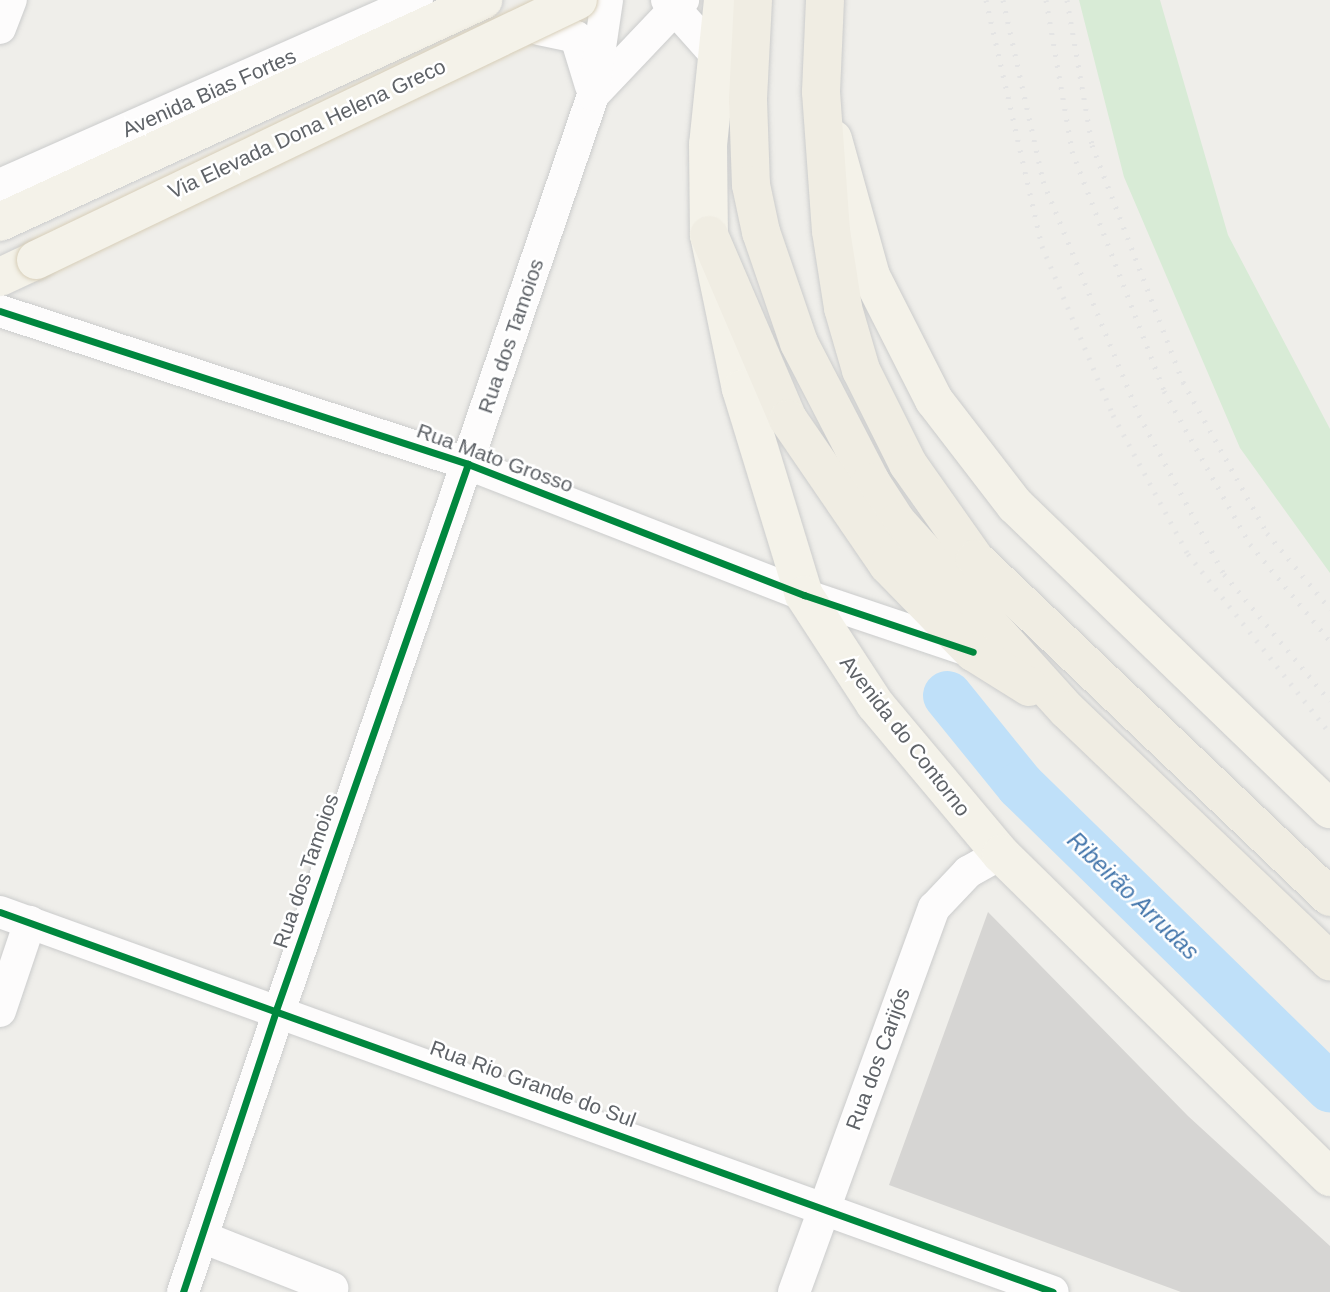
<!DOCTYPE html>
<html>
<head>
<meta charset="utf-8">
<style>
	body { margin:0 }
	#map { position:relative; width:1330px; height:1292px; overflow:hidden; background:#efeeea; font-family:Helvetica,sans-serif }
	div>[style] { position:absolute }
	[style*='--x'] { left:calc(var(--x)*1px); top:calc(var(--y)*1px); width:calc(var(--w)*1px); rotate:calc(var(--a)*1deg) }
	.green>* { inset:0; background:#d8ebd6 }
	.river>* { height:49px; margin:-24.5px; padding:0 24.5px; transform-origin:24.5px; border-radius:24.5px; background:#bfe0f9 }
	.building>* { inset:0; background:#d6d5d3 }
	.roads { filter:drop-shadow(0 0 2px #cbcccc) drop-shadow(0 0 2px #cbcccc) }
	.minor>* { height:32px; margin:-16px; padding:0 16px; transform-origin:16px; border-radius:16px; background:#fdfcfc }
	.major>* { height:38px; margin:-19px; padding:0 19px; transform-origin:19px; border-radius:19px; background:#f4f2e9 }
	.highway>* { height:38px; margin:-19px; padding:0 19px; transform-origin:19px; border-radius:19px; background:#f0ede3 }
	.rail>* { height:5px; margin-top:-2.5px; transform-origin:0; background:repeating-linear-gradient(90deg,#e4e4e4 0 2px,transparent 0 11px) }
	.bridges { filter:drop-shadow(0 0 2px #d7ceb8) drop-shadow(0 0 2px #d7ceb8) }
	.major-bridge>* { height:38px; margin:-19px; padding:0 19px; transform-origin:19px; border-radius:19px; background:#f4f2e9 }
	.cycleway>* { height:7px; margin:-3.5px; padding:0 3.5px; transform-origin:3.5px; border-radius:3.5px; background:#00873e }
	span { translate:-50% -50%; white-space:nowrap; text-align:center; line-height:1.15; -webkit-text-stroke:5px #fff; paint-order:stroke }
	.street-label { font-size:21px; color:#5f6368 }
	.water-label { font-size:23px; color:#4174aa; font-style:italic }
</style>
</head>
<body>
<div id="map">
	<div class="green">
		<i style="clip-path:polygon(1079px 0,1160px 0,1228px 235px,1330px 429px,1330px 573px,1240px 448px,1124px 177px)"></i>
	</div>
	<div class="river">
		<i style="--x:947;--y:695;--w:116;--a:51"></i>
		<i style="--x:1020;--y:785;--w:433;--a:44.3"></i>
	</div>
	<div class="building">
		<i style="clip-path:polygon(988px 912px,1188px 1116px,1330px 1246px,1330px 1292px,1181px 1292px,889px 1185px)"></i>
	</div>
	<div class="roads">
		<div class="minor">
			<i style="--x:667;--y:0;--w:74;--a:48.3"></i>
			<i style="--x:0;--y:28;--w:30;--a:-69"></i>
			<i style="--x:539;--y:29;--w:38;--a:12"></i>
			<i style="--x:576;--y:37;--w:51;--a:73"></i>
			<i style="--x:593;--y:95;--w:131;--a:-46.5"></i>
			<i style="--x:0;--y:185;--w:456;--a:-23.9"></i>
			<i style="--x:0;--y:311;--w:492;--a:18.1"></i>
			<i style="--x:468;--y:464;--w:361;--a:21.3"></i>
			<i style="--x:804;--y:595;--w:178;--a:18.6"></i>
			<i style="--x:0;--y:912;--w:1119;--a:19.84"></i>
			<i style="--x:0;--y:1011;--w:94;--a:-71.4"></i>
			<i style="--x:202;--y:1237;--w:140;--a:21.4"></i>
			<i style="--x:183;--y:1292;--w:1265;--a:-71.09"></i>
			<i style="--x:593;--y:95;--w:96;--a:-81.6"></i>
			<i style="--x:794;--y:1292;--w:409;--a:-70"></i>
			<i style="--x:934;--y:908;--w:50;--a:-46.6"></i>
			<i style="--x:968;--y:872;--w:38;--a:-29"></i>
		</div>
		<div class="major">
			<i style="--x:723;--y:0;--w:145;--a:95.9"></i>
			<i style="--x:708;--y:144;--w:91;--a:89.4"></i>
			<i style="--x:709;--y:235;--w:157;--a:78.3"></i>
			<i style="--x:741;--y:389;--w:215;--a:73"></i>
			<i style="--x:804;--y:595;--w:130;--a:56.9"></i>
			<i style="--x:875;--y:704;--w:196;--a:50"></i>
			<i style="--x:1001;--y:854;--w:461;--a:44.5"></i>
			<i style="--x:833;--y:139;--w:142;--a:74.5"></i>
			<i style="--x:871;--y:276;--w:139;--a:63.1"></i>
			<i style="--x:934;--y:400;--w:133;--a:52.4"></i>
			<i style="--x:1015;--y:505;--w:438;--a:44"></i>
			<i style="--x:0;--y:222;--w:532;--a:-24.68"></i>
			<i style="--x:0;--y:277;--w:40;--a:-25"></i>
		</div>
		<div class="highway">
			<i style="--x:753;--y:0;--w:100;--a:92.9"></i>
			<i style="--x:748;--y:100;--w:85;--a:88"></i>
			<i style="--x:751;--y:185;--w:48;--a:78"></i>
			<i style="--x:761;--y:232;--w:117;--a:71.1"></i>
			<i style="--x:799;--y:343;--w:157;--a:62.6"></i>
			<i style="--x:871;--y:482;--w:48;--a:57"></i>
			<i style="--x:897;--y:522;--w:253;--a:47.9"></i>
			<i style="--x:1067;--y:710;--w:364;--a:43.7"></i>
			<i style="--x:825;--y:0;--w:92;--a:92.5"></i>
			<i style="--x:821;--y:92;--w:139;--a:85.9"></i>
			<i style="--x:831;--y:231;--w:78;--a:81.1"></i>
			<i style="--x:843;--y:308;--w:65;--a:73.8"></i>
			<i style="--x:861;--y:370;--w:105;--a:63.4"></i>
			<i style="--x:908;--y:464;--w:116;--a:54.8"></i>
			<i style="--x:975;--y:559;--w:490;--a:43.6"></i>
			<i style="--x:709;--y:235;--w:200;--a:66.8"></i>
			<i style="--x:788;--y:419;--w:177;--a:55.6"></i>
			<i style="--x:888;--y:565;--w:122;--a:45.7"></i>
			<i style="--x:973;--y:652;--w:66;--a:32"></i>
		</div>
	</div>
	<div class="rail">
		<i style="--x:986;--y:0;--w:252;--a:77.2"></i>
		<i style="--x:1042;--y:246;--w:183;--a:67.2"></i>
		<i style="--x:1113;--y:415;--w:158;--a:61.7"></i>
		<i style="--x:1188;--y:554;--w:228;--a:51.6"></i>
		<i style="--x:1003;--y:0;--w:185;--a:77.5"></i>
		<i style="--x:1043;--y:181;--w:253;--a:67.7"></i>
		<i style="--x:1139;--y:415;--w:180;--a:61.9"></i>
		<i style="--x:1224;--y:574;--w:165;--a:50.2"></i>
		<i style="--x:1046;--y:0;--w:153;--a:80.2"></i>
		<i style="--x:1072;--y:151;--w:257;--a:69"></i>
		<i style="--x:1164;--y:391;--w:176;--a:60.7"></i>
		<i style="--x:1250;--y:544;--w:126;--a:50.5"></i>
		<i style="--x:1067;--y:0;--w:147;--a:80.2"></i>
		<i style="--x:1092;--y:145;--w:254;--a:69"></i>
		<i style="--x:1183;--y:382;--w:173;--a:60.9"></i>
		<i style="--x:1267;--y:533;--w:99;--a:50.3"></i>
	</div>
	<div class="bridges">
		<div class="major-bridge">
			<i style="--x:36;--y:260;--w:601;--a:-25.63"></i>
		</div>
	</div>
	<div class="cycleway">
		<i style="--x:0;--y:311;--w:492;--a:18.1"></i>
		<i style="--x:468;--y:464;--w:361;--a:21.3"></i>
		<i style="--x:804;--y:595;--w:178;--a:18.6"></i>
		<i style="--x:0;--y:912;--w:1119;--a:19.84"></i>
		<i style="--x:183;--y:1292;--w:297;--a:-71.7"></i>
		<i style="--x:276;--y:1010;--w:579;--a:-70.63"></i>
	</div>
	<div class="street-label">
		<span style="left:209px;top:93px;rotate:-24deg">Avenida Bias Fortes</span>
		<span style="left:307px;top:129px;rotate:-25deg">Via Elevada Dona Helena Greco</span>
		<span style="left:511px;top:336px;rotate:-71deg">Rua dos Tamoios</span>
		<span style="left:495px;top:458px;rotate:20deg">Rua Mato Grosso</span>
		<span style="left:905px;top:736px;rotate:52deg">Avenida do Contorno</span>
		<span style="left:306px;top:871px;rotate:-71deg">Rua dos Tamoios</span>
		<span style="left:878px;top:1059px;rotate:-70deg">Rua dos Carijós</span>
		<span style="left:533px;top:1084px;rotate:20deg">Rua Rio Grande do Sul</span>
	</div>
	<div class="water-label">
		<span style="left:1133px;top:896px;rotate:44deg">Ribeirão Arrudas</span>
	</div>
</div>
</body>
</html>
